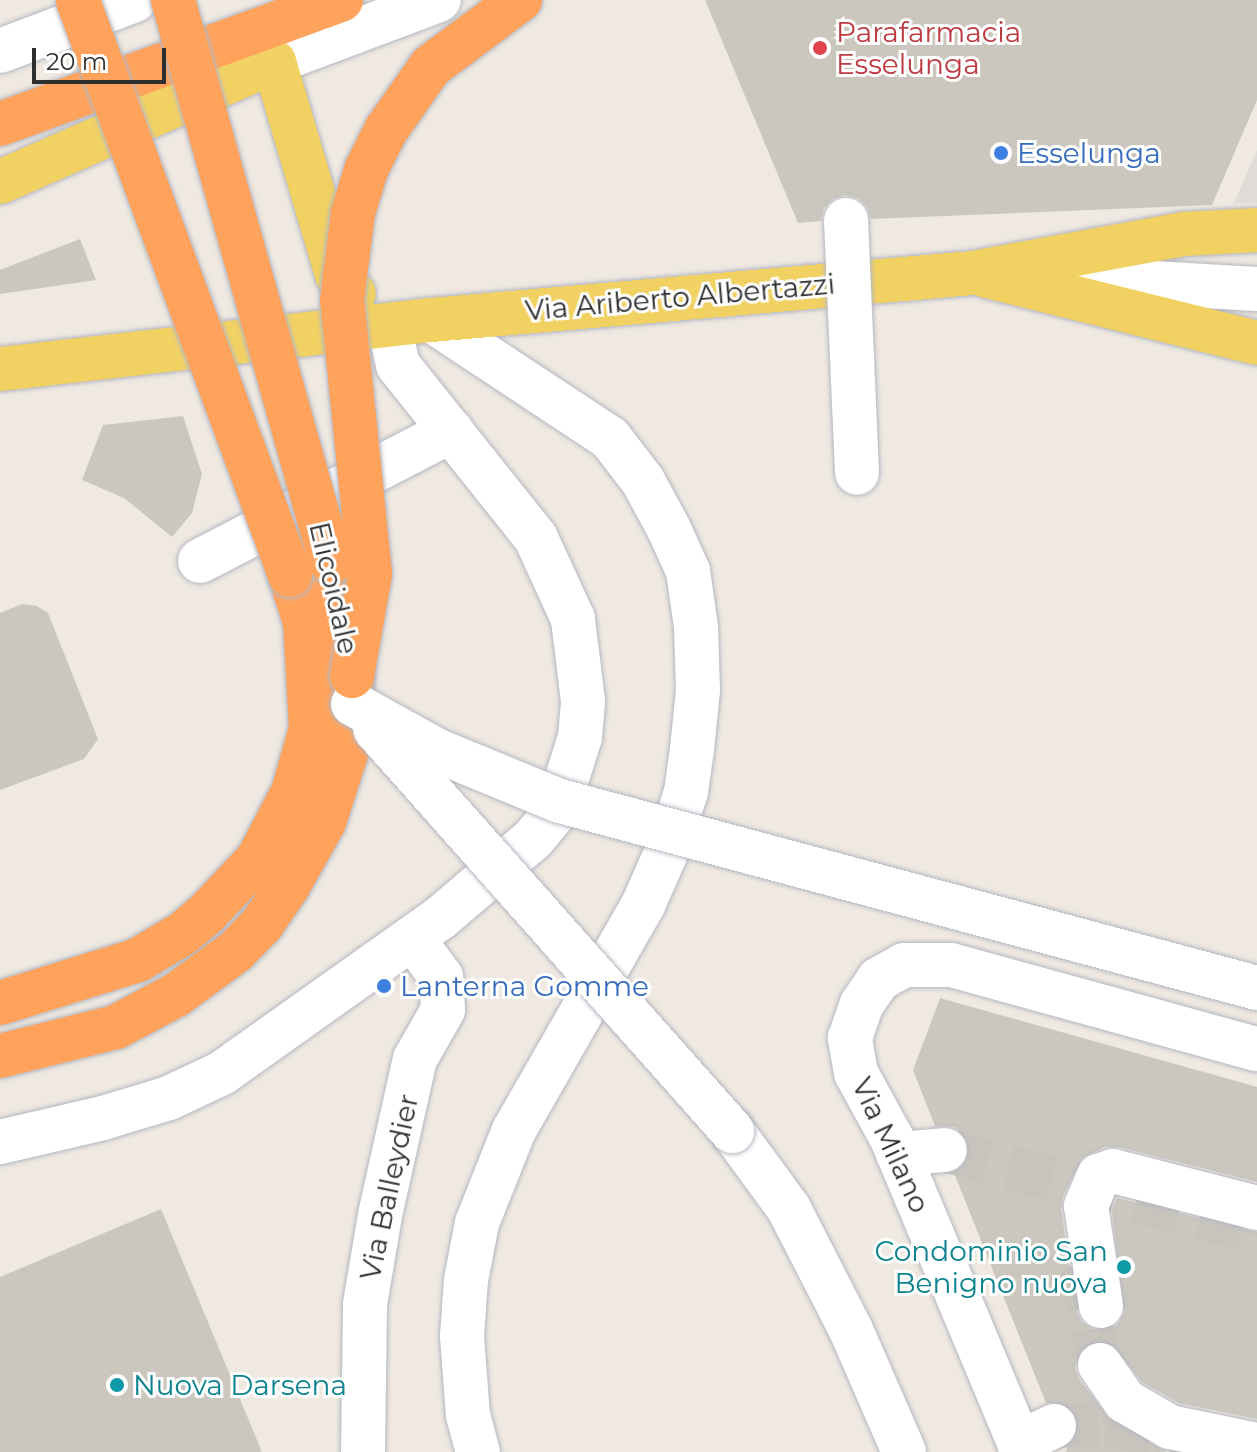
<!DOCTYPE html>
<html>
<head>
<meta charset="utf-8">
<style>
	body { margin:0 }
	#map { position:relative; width:1257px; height:1452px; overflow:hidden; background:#efe9e1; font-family:Montserrat,sans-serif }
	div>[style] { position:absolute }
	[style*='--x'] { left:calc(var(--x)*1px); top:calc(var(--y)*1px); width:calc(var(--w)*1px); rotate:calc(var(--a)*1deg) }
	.plaza>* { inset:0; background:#dfdcd8 }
	.building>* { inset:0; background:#cbc7bf }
	.minor-tunnel>* { height:44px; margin-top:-22px; transform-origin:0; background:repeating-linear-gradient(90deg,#c8c4bd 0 44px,transparent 0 66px) }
	.roads { filter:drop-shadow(0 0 2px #b4b7c1) drop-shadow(0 0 2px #b4b7c1) }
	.minor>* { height:44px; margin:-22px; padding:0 22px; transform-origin:22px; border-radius:22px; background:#fff }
	.major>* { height:44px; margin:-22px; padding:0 22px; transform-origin:22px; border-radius:22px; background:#f2d163 }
	.highway>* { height:44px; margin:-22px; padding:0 22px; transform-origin:22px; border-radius:22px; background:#ffa35c }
	.bridges { filter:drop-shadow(0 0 2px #b4b7c1) drop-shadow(0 0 2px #b4b7c1) }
	.minor-bridge>* { height:44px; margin:-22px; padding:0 22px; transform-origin:22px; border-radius:22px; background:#fff }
	.highway-bridge>* { height:44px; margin:-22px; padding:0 22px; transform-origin:22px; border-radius:22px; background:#ffa35c }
	.dots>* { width:22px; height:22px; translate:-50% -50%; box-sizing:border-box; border:4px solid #fff; border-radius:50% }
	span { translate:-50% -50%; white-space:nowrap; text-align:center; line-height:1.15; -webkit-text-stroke:6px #fff; paint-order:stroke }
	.health-label { font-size:28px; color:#be3a42 }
	.left { translate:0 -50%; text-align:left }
	.shop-label { font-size:28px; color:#366cbe }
	.street-label { font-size:28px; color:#2e2e2e }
	.culture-label { font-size:28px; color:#0d838f }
	.right { translate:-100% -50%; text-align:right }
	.scale { position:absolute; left:32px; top:48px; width:134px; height:36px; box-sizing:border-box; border:4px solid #2e2e2e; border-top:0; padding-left:10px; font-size:24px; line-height:28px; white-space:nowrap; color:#2e2e2e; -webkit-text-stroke:6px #fff; paint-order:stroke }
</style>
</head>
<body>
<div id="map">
	<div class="plaza">
		<i style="clip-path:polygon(1257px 150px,1257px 203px,1234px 203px)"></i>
	</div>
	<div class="building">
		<i style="clip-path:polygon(705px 0,1257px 0,1257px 100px,1212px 205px,871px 219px,867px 207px,858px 198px,844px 195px,833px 199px,824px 208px,821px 221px,798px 223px)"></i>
		<i style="clip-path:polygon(80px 239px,96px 280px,0 294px,0 270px)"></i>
		<i style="clip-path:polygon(183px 416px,202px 474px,192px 513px,172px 537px,124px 498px,82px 480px,103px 425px)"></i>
		<i style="clip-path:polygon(22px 604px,37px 606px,48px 613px,98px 739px,84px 759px,0 790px,0 613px)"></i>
		<i style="clip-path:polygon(940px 998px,1257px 1087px,1257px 1182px,1119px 1147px,1105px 1147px,1082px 1158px,1063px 1196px,1061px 1209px,1076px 1310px,1082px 1322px,1093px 1329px,1104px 1331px,1116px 1326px,1124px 1314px,1112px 1209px,1117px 1198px,1257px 1232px,1257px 1419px,1179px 1403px,1142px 1382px,1111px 1343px,1097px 1340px,1085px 1345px,1077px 1355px,1075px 1368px,1079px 1379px,1112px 1422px,1167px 1452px,1065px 1452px,1079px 1429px,1077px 1416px,1067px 1405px,1046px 1403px,954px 1173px,968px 1160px,970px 1149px,966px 1136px,955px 1127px,935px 1126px,913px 1070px)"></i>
		<i style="clip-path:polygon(161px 1209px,262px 1452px,0 1452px,0 1277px)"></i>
	</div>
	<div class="minor-tunnel">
		<i style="--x:945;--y:1150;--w:323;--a:14.9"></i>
		<i style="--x:1080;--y:1265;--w:102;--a:78.7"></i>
		<i style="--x:1054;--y:1426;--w:54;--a:-2.1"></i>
		<i style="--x:1108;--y:1424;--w:84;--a:13"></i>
	</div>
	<div class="roads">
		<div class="minor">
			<i style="--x:0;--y:51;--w:144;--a:-20.7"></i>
			<i style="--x:274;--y:62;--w:176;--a:-20.6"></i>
			<i style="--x:1032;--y:276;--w:225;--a:3.3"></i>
			<i style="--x:431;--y:320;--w:214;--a:33.4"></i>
			<i style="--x:610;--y:438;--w:54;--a:52.5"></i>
			<i style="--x:643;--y:481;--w:55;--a:61.6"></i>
			<i style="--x:669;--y:529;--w:46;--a:65.7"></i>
			<i style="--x:688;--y:571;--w:57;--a:81.9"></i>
			<i style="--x:696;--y:627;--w:63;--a:88.2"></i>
			<i style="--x:698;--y:690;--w:59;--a:95.8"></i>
			<i style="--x:692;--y:749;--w:43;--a:97.9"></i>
			<i style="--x:686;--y:792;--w:66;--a:108.4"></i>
			<i style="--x:665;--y:855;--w:55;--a:113.7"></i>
			<i style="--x:643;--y:905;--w:259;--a:119.8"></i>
			<i style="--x:514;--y:1130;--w:100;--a:111.7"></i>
			<i style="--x:477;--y:1223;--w:58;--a:100.9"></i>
			<i style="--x:466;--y:1280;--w:56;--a:94.1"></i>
			<i style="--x:462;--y:1336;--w:79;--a:85.7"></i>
			<i style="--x:468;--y:1415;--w:38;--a:75"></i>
			<i style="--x:200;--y:561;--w:283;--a:-27.4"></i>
			<i style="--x:732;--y:1131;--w:97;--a:53.8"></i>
			<i style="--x:789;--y:1209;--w:136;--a:62.9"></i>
			<i style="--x:851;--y:1330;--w:133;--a:66.5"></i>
			<i style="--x:0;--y:1142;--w:106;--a:-13.1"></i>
			<i style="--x:103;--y:1118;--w:69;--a:-16.9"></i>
			<i style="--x:169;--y:1098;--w:59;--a:-25.3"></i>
			<i style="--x:222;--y:1073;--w:266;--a:-35.4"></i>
			<i style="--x:439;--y:919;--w:123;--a:-40.4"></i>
			<i style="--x:533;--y:839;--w:38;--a:-50"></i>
			<i style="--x:557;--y:810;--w:77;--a:-72.5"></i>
			<i style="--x:580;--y:737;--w:36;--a:-85"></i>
			<i style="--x:583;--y:701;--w:83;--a:-97"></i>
			<i style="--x:573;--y:619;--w:89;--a:-114.6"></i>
			<i style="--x:536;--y:538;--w:221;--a:-128.6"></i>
			<i style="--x:398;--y:365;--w:41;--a:-102.7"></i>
			<i style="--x:898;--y:1154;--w:47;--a:-4.9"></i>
			<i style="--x:1101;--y:1306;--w:101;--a:-98.5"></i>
			<i style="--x:1086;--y:1206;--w:33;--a:-67"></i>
			<i style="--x:1099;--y:1176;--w:15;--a:-20"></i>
			<i style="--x:1113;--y:1171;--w:149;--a:14.4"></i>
			<i style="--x:1100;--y:1365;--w:44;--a:55.2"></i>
			<i style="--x:1125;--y:1401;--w:52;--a:30"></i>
			<i style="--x:1170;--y:1427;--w:89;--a:11.7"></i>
			<i style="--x:1019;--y:1443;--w:39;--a:-26"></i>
			<i style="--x:363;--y:1452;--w:148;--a:-89.2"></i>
			<i style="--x:365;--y:1304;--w:90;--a:-80.4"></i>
			<i style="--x:380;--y:1215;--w:160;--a:-77.4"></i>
			<i style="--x:415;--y:1059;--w:56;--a:-60.3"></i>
			<i style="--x:443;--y:1010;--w:33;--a:-93"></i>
			<i style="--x:441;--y:977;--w:47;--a:-126.4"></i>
			<i style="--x:1023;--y:1452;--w:342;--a:-112.7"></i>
			<i style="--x:891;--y:1137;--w:73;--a:-118.7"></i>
			<i style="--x:856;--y:1073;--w:36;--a:-100"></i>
			<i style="--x:850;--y:1038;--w:36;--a:-71"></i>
			<i style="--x:862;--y:1004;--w:30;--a:-56"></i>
			<i style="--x:879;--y:979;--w:29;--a:-29"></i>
			<i style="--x:904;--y:965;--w:47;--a:0"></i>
			<i style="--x:951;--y:965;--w:317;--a:15.4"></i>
		</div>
		<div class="major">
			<i style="--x:0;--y:182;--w:299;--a:-23.7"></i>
			<i style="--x:274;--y:62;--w:222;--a:73.5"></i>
			<i style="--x:337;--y:275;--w:25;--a:48"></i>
			<i style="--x:987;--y:276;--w:278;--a:13.9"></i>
			<i style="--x:0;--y:369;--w:434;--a:-6.5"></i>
			<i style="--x:431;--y:320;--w:544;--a:-4.96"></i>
			<i style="--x:973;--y:273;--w:215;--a:-10.5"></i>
			<i style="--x:1184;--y:234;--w:73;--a:-3.1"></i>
		</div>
		<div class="highway">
			<i style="--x:0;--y:124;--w:363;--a:-20"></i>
			<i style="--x:0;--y:1003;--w:145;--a:-17.3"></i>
			<i style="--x:138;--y:960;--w:51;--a:-30.6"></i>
			<i style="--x:182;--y:934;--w:33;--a:-40"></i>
			<i style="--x:207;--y:913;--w:74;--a:-46.6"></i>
			<i style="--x:258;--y:859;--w:76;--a:-62.4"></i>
			<i style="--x:293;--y:792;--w:66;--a:-74.1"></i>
			<i style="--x:311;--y:729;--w:107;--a:-93.2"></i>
			<i style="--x:305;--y:622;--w:49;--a:-107.7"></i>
			<i style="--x:0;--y:1056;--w:120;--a:-14"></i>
			<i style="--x:116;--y:1027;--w:68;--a:-28.1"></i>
			<i style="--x:176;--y:995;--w:74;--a:-36.3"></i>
			<i style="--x:236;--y:951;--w:37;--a:-46"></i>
			<i style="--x:262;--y:924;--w:46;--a:-55.6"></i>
			<i style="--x:288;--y:886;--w:73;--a:-60.6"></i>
			<i style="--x:324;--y:822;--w:85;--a:-72.2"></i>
			<i style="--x:350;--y:741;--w:65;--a:-88.2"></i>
			<i style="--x:352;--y:676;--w:60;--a:-95.7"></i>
			<i style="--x:346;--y:616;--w:56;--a:-105.5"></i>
		</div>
	</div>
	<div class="bridges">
		<div class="minor-bridge">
			<i style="--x:846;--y:220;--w:253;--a:87.5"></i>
			<i style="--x:353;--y:704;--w:95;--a:29"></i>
			<i style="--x:436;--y:750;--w:134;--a:22.4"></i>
			<i style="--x:560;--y:801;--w:722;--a:15.02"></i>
			<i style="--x:375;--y:729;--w:538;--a:48.39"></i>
		</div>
		<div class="highway-bridge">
			<i style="--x:173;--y:0;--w:584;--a:74.3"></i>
			<i style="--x:78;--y:1;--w:612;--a:69.73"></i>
			<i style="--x:352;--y:676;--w:104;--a:-80"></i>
			<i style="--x:370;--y:574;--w:275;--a:-95.8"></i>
			<i style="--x:342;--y:300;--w:88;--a:-82.8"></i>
			<i style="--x:353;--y:213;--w:45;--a:-73.2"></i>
			<i style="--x:366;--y:170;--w:45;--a:-63.4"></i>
			<i style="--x:386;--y:130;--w:78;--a:-54.9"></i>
			<i style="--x:431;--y:66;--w:111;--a:-36.6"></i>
		</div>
	</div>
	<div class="dots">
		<i style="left:820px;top:48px;background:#e0444e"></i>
		<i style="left:1001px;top:153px;background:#3f7fe0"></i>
		<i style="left:384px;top:986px;background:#3f7fe0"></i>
		<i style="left:1124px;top:1267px;background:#0f9aa8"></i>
		<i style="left:117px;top:1385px;background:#0f9aa8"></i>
	</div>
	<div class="health-label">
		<span class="left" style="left:836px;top:48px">Parafarmacia<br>Esselunga</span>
	</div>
	<div class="shop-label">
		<span class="left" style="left:1017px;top:153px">Esselunga</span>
		<span class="left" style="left:400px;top:986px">Lanterna Gomme</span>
	</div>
	<div class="street-label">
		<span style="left:680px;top:297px;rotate:-5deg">Via Ariberto Albertazzi</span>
		<span style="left:334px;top:588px;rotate:77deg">Elicoidale</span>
		<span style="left:891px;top:1145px;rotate:65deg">Via Milano</span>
		<span style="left:389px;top:1187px;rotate:-78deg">Via Balleydier</span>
	</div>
	<div class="culture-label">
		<span class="right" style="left:1108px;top:1267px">Condominio San<br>Benigno nuova</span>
		<span class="left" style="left:133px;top:1385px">Nuova Darsena</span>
	</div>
	<div class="scale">20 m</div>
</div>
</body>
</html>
